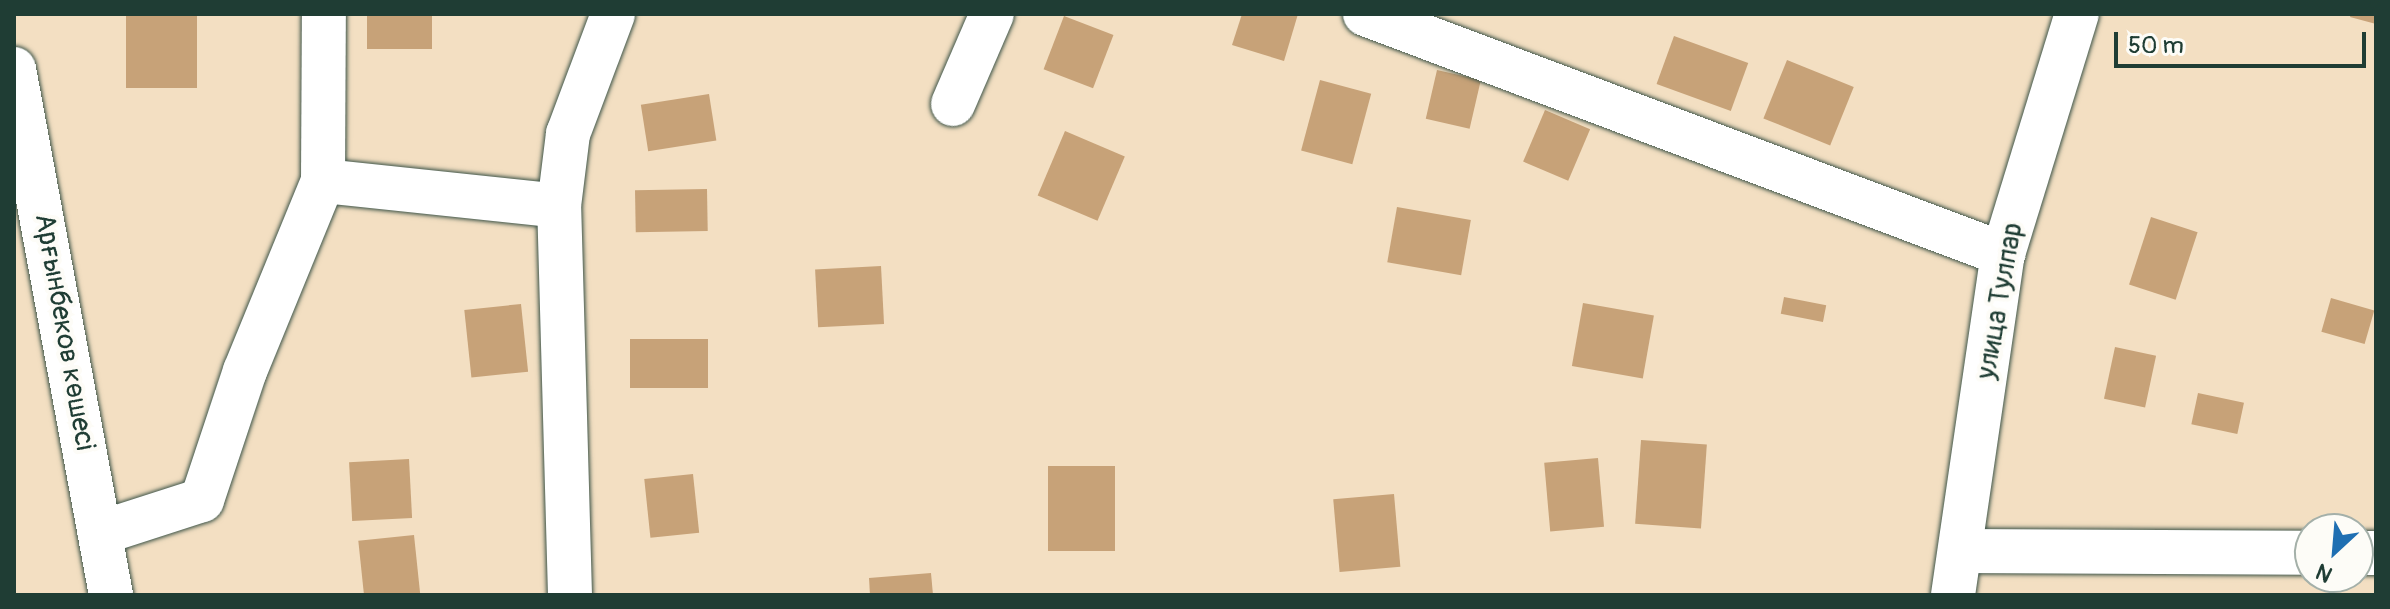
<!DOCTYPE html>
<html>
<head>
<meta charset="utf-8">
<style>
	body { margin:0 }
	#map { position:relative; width:2390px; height:609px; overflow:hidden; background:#f3dfc2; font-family:Pangolin,sans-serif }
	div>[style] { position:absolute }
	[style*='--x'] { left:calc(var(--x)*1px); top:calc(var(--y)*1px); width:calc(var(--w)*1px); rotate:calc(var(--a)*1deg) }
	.building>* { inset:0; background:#c7a278; transform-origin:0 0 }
	.roads { filter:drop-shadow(0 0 2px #3f5549) drop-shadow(0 0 2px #3f5549) }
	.minor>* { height:44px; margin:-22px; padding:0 22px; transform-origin:22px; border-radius:22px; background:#fff }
	.major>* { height:44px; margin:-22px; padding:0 22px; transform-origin:22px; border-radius:22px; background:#fff }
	span { translate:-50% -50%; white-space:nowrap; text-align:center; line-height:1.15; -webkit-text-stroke:8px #fdfcf7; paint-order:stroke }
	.street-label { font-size:28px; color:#1f3d34 }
	.frame { position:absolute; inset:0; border:16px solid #1f3d34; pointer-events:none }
	.north { position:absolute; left:2294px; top:513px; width:80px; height:80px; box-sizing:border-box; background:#fdfcf7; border:2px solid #a4b0a9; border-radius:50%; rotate:206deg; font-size:22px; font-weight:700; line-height:32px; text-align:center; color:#1f3d34 }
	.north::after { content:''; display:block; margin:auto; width:28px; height:36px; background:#1f6fb2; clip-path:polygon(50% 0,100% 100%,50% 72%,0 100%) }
	.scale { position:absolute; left:2114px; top:32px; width:252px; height:36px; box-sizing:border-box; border:4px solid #1f3d34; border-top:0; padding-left:10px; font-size:24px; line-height:28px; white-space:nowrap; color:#1f3d34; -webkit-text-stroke:6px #fdfcf7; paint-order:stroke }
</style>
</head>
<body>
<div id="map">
	<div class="building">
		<i style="left:126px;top:14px;width:71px;height:74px"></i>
		<i style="left:367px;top:14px;width:65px;height:35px"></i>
		<i style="clip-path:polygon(1242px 14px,1298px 14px,1284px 61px,1232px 45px)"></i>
		<i style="clip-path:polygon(2351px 14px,2376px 14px,2376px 24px,2350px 17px)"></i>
		<i style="left:1064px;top:16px;width:53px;height:57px;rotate:21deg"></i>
		<i style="left:1674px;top:36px;width:79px;height:51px;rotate:20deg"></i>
		<i style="left:1787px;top:60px;width:72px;height:63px;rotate:22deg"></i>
		<i style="left:1437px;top:70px;width:45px;height:50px;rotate:13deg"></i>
		<i style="left:1320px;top:80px;width:53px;height:73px;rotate:15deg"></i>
		<i style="left:709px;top:94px;width:47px;height:69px;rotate:81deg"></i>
		<i style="left:1545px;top:110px;width:49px;height:56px;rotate:23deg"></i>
		<i style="left:1065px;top:131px;width:65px;height:70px;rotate:23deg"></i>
		<i style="left:707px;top:189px;width:42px;height:72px;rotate:89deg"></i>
		<i style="left:1397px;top:207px;width:75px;height:56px;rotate:10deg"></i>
		<i style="left:2151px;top:217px;width:49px;height:71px;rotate:18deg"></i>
		<i style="left:881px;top:266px;width:58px;height:66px;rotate:87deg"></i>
		<i style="left:1784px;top:297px;width:43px;height:17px;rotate:11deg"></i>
		<i style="left:2331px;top:298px;width:45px;height:35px;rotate:16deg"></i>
		<i style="left:1583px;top:303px;width:72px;height:64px;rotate:10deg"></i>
		<i style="left:521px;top:304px;width:68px;height:57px;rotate:84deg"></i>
		<i style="left:630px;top:339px;width:78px;height:49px"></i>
		<i style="left:2115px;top:347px;width:42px;height:53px;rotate:12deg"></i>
		<i style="left:2198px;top:393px;width:47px;height:32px;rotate:12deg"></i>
		<i style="left:1641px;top:440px;width:66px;height:84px;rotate:4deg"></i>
		<i style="left:1598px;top:458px;width:69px;height:54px;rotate:85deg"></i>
		<i style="left:409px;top:459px;width:59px;height:60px;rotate:87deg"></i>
		<i style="left:1048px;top:466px;width:67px;height:85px"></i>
		<i style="left:693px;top:474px;width:59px;height:49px;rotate:84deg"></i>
		<i style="left:1394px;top:494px;width:73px;height:61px;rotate:85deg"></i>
		<i style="left:414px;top:535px;width:60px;height:56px;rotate:84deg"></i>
		<i style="clip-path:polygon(931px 573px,933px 595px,870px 595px,869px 578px)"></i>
	</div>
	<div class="roads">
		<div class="minor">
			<i style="--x:1365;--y:14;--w:682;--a:20.62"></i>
			<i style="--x:953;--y:104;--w:98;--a:-66.6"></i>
			<i style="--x:323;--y:181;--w:237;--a:6"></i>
			<i style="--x:100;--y:533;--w:107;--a:-17.9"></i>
			<i style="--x:202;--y:500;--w:136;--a:-71.6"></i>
			<i style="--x:245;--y:371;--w:205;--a:-67.7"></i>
			<i style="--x:323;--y:181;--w:167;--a:-89.7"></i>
			<i style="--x:1961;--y:551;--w:349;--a:0.3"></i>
			<i style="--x:2358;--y:553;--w:18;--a:0"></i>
			<i style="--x:570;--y:595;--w:389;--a:-91.6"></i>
			<i style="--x:559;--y:206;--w:73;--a:-82.9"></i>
			<i style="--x:568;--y:134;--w:128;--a:-69.4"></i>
			<i style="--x:1953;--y:595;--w:345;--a:-81.7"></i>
			<i style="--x:2003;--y:254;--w:251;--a:-72.9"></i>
		</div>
		<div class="major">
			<i style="--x:14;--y:69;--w:535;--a:79.55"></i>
		</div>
	</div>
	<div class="street-label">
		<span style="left:2000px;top:301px;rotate:-80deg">улица Тулпар</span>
		<span style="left:64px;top:332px;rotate:80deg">Арғынбеков көшесі</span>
	</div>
	<div class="frame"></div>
	<div class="north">N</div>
	<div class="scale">50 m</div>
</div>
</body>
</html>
